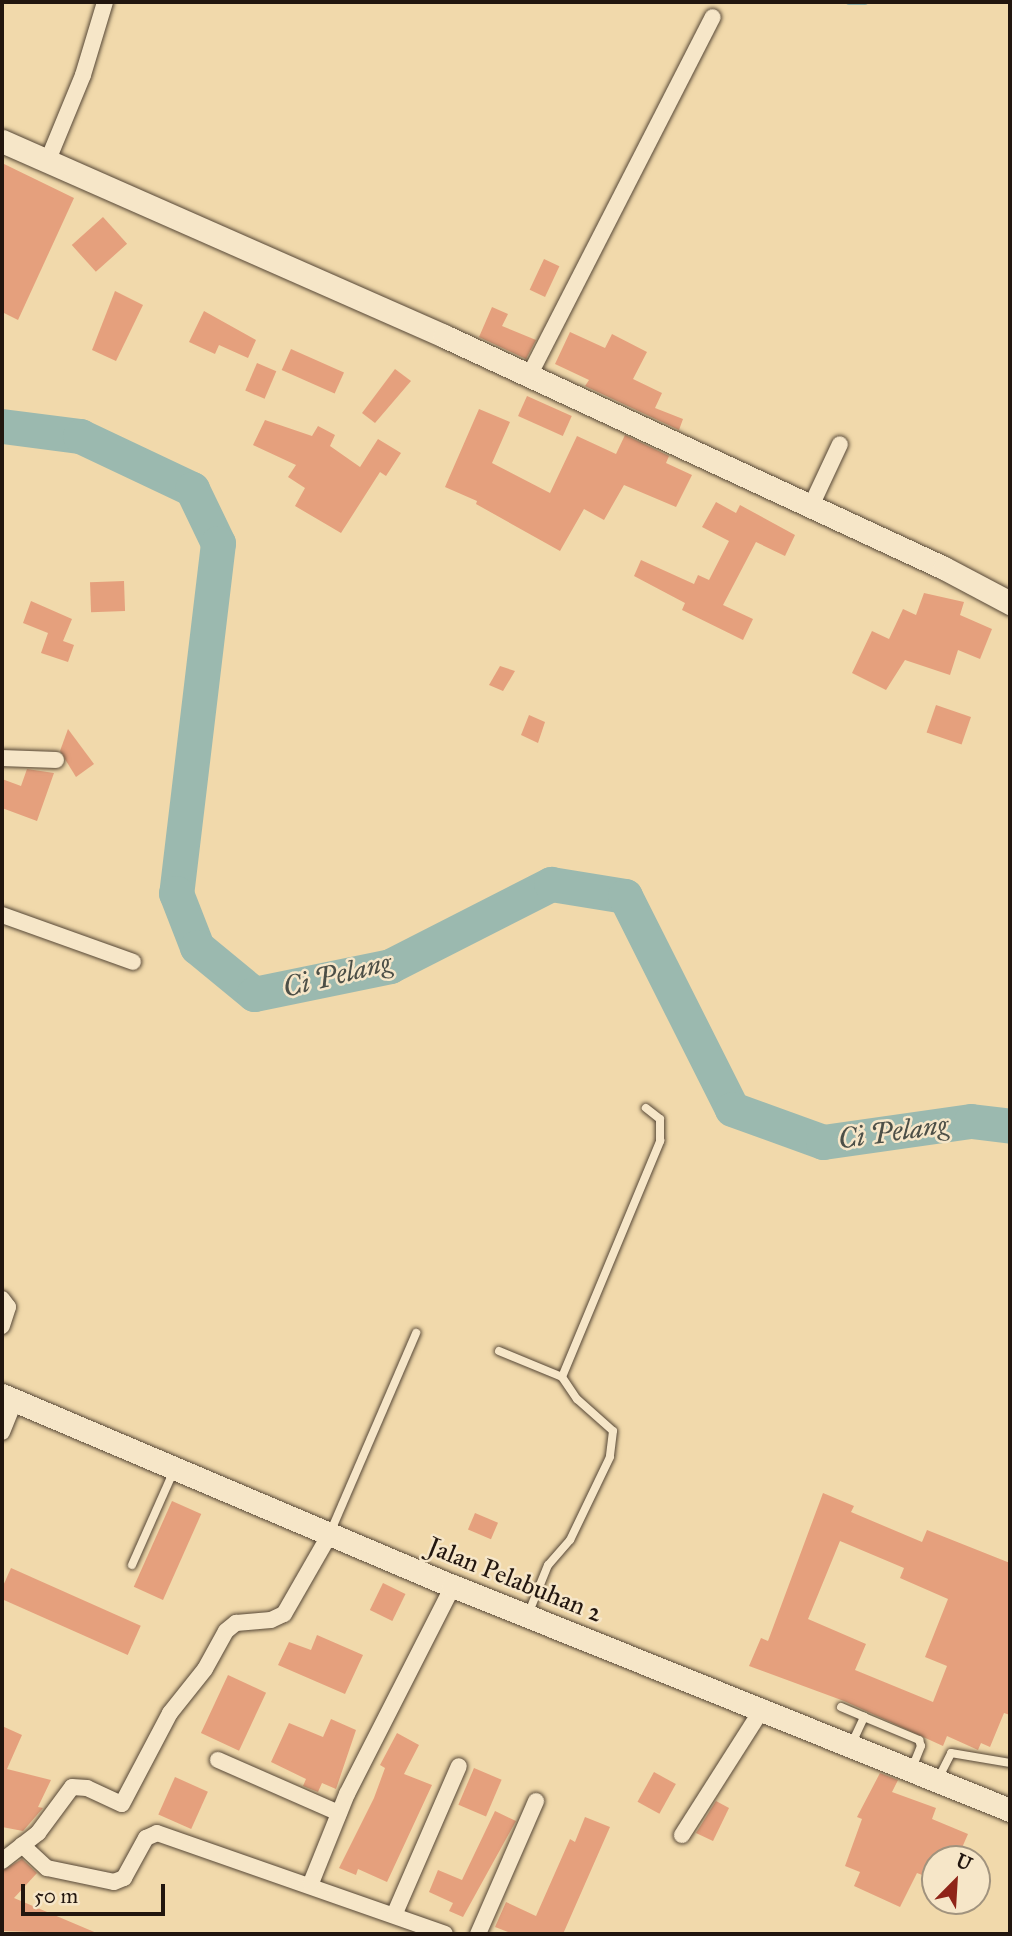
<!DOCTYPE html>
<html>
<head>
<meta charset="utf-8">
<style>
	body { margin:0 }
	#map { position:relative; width:1012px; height:1936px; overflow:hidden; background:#f1d9ab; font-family:"IM FELL Great Primer",serif }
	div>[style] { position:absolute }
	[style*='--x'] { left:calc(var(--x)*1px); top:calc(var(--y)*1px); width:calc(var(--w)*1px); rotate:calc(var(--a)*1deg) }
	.stream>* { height:6px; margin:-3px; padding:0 3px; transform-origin:3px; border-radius:3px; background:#9bb9af }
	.river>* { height:35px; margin:-17.5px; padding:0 17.5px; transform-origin:17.5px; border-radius:17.5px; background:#9bb9af }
	.building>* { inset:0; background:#e5a07d; transform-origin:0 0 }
	.roads { filter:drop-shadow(0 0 2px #564736) drop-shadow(0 0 2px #564736) }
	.lane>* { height:8px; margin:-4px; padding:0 4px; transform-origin:4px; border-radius:4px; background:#f6e6c8 }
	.street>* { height:16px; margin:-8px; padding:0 8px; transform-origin:8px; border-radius:8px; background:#f6e6c8 }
	.secondary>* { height:23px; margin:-11.5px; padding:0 11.5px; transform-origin:11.5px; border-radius:11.5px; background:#f6e6c8 }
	span { translate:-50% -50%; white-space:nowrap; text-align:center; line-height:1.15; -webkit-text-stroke:5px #f6e6c8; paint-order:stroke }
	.street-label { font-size:26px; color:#22160f }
	.water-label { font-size:28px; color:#4c4f47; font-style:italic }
	.frame { position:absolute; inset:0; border:4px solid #22160f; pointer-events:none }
	.north { position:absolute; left:921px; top:1845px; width:70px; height:70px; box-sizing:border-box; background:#f6e6c8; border:2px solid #a1937e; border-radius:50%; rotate:24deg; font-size:19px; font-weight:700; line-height:28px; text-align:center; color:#22160f }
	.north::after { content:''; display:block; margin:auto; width:24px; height:32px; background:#8f2418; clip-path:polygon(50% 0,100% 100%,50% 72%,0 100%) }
	.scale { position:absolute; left:21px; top:1884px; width:144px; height:32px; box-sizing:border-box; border:4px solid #22160f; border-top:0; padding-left:9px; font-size:21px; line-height:24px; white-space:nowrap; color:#22160f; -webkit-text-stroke:5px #f6e6c8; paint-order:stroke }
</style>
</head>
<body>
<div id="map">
	<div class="stream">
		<i style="--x:849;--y:2;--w:16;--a:0"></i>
	</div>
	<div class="river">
		<i style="--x:2;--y:426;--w:79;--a:7.3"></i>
		<i style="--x:80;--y:436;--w:124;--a:25.3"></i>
		<i style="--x:192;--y:489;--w:60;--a:64.3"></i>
		<i style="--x:218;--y:543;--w:353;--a:96.8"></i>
		<i style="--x:176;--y:893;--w:58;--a:68.7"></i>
		<i style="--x:197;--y:947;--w:74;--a:39.5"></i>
		<i style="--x:254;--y:994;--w:139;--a:-11.6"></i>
		<i style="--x:390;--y:966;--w:181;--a:-27"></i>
		<i style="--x:551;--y:884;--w:75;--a:9.2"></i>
		<i style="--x:625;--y:896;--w:238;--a:63.3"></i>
		<i style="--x:732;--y:1109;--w:97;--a:19.9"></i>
		<i style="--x:823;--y:1142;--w:149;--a:-8.1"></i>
		<i style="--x:971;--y:1121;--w:39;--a:7"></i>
	</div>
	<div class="building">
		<i style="clip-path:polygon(2px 163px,74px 198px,18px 320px,2px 312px)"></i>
		<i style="left:103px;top:217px;width:36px;height:42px;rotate:48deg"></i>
		<i style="left:544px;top:259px;width:17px;height:34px;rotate:25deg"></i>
		<i style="clip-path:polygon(115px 291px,143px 305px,116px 361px,92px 350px)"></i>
		<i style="clip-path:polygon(492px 307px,508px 314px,502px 326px,536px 340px,526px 359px,479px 337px)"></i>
		<i style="clip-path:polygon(204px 311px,256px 340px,248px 358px,219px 345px,215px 354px,189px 342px)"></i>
		<i style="clip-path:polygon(570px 332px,605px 348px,612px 334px,647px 352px,633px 379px,662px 393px,655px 408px,683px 419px,679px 430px,585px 386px,589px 380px,555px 364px)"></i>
		<i style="left:291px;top:349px;width:58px;height:23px;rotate:24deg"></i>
		<i style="left:257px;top:363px;width:21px;height:30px;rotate:23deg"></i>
		<i style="clip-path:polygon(395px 369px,411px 381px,375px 423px,362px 413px)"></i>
		<i style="left:527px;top:396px;width:49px;height:22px;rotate:24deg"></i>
		<i style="clip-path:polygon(479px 409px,510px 422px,492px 463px,550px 493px,577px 436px,616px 454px,625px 435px,669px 456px,666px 463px,692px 475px,676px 507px,624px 485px,604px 520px,584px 509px,560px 551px,476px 504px,477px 501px,445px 487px)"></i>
		<i style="clip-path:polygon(265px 420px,312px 436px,318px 426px,335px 435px,330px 446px,360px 467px,378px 439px,401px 453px,386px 476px,380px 472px,341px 533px,295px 506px,305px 488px,288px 477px,296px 465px,253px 445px)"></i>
		<i style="clip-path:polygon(716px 502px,736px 513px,740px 505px,795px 535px,785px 556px,756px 542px,723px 605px,753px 619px,743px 640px,682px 610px,685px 603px,634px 576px,641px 560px,694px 584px,698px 575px,709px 580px,729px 541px,702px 527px)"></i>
		<i style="left:124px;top:581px;width:30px;height:34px;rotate:88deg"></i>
		<i style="clip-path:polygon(924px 593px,964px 602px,960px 615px,992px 629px,980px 659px,958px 650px,950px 675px,905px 660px,886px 690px,852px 673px,872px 631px,889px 639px,903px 609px,916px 615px)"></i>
		<i style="clip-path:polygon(31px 601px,72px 619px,63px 641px,74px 645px,68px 662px,41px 653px,48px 633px,23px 623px)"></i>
		<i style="clip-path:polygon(500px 666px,515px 671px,503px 691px,489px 685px)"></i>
		<i style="left:936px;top:705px;width:37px;height:29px;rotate:19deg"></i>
		<i style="clip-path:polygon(529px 715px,545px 722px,538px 743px,521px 735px)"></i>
		<i style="clip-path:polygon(68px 729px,94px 764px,76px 777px,60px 751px)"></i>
		<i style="clip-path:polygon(27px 769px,54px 773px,37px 821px,2px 808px,2px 779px,21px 786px)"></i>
		<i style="clip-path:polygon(evenodd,823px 1493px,854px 1506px,851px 1512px,922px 1542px,927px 1530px,1010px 1563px,1010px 1715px,1004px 1713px,990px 1747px,981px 1743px,978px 1750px,947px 1736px,943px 1746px,844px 1701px,749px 1666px,761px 1638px,768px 1641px,823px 1493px,840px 1541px,904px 1568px,900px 1578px,948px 1599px,925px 1657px,947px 1666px,933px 1702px,855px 1670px,866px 1644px,808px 1619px,840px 1541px)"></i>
		<i style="left:172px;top:1501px;width:32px;height:94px;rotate:24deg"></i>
		<i style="left:475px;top:1513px;width:25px;height:18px;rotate:23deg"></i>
		<i style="left:11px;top:1568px;width:142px;height:32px;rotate:24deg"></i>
		<i style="left:383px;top:1583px;width:25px;height:30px;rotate:26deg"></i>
		<i style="clip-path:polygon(317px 1635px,363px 1655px,345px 1694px,278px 1665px,289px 1642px,311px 1650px)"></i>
		<i style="left:228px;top:1675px;width:42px;height:64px;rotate:25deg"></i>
		<i style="clip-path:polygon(331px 1719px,356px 1730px,336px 1789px,322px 1783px,318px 1792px,303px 1786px,306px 1779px,271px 1762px,289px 1723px,323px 1737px)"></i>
		<i style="clip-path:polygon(2px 1726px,22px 1735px,7px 1769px,51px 1780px,38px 1807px,43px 1808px,23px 1831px,2px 1827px)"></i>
		<i style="clip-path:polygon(397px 1733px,419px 1745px,404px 1774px,432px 1785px,387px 1882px,358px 1869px,356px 1875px,339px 1868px,374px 1798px,385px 1768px,380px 1765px)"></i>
		<i style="left:474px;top:1768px;width:30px;height:40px;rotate:23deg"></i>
		<i style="left:654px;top:1772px;width:25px;height:34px;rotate:29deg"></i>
		<i style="clip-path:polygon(880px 1773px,898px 1780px,892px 1792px,936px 1808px,932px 1819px,968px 1834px,957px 1859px,935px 1859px,935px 1880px,917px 1873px,900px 1907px,854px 1886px,860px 1872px,845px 1866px,862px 1819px,857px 1817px)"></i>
		<i style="left:175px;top:1777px;width:36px;height:41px;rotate:24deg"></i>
		<i style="clip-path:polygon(716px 1801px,729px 1808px,713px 1841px,696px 1833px)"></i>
		<i style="clip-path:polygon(495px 1811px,516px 1821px,463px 1917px,449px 1911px,453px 1903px,429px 1892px,438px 1870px,462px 1880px)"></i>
		<i style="clip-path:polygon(585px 1817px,610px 1827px,563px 1934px,513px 1934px,495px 1927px,506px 1902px,536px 1916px,570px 1839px,575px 1842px)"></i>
		<i style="clip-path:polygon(22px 1859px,37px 1873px,14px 1898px,99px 1934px,2px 1931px,2px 1871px)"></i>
	</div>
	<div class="roads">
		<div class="lane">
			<i style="--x:499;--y:1351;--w:68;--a:22.4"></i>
			<i style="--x:562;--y:1377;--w:27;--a:56"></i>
			<i style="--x:577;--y:1399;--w:48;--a:41.6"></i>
			<i style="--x:613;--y:1431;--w:26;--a:97"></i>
			<i style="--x:610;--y:1457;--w:92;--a:115.7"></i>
			<i style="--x:570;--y:1540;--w:33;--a:131"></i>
			<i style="--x:548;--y:1565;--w:51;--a:112"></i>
			<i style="--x:562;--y:1377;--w:256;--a:-67.4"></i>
			<i style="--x:660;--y:1141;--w:22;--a:-90"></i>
			<i style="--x:660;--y:1119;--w:18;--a:-142"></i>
			<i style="--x:330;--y:1533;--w:218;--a:-66.7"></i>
			<i style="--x:132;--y:1565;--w:104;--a:-66.1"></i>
			<i style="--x:841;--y:1707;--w:25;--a:23"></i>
			<i style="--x:852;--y:1743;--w:29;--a:-65"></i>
			<i style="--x:864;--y:1717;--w:60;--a:22.7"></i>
			<i style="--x:919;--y:1740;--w:6;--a:72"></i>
			<i style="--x:921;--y:1746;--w:24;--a:112"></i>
			<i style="--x:938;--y:1779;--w:29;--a:-63"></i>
			<i style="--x:951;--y:1753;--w:60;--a:9.6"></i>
		</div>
		<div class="street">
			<i style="--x:48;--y:160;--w:92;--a:-67.6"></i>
			<i style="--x:83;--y:75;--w:76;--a:-73.2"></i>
			<i style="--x:529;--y:376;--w:403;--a:-62.9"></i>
			<i style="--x:811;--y:506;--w:68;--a:-64.9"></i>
			<i style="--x:2;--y:758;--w:54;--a:2.1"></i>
			<i style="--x:2;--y:915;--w:139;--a:19.7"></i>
			<i style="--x:2;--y:1299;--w:10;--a:53"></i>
			<i style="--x:8;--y:1307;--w:20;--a:108"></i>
			<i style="--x:2;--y:1432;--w:35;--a:-68"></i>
			<i style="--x:218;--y:1760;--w:132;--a:23.7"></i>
			<i style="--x:682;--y:1835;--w:151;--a:-57.5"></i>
			<i style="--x:22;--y:1845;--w:34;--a:43"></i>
			<i style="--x:47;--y:1868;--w:68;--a:11.8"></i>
			<i style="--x:114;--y:1882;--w:11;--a:-22"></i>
			<i style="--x:124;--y:1878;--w:46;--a:-61.2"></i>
			<i style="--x:146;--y:1838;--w:12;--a:-24"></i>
			<i style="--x:157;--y:1833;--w:305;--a:19.3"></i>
			<i style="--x:2;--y:1861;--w:46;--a:-37.9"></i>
			<i style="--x:38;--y:1833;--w:57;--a:-53.5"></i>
			<i style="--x:72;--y:1787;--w:15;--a:4"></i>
			<i style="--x:87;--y:1788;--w:38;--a:25"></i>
			<i style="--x:122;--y:1804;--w:103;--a:-62.2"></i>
			<i style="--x:170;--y:1713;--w:56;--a:-51.5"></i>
			<i style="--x:205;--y:1669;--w:43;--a:-61.1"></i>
			<i style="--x:226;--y:1631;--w:13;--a:-39"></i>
			<i style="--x:236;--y:1623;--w:35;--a:-5"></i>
			<i style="--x:271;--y:1620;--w:14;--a:-25"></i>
			<i style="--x:284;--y:1614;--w:92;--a:-60.1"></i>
			<i style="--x:311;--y:1883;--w:96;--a:-68"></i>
			<i style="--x:347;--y:1794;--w:233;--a:-63"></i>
			<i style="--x:395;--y:1913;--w:160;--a:-66.5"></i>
			<i style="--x:478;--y:1934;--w:145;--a:-66.4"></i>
		</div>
		<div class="secondary">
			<i style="--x:2;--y:141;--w:483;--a:23.8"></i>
			<i style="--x:444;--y:336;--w:551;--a:24.89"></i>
			<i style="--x:944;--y:568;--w:75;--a:27.9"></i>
			<i style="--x:2;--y:1395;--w:490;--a:23"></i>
			<i style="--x:453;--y:1586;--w:600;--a:21.91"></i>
		</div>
	</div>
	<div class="street-label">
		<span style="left:515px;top:1580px;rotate:22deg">Jalan Pelabuhan 2</span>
	</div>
	<div class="water-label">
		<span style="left:337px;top:975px;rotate:-14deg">Ci Pelang</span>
		<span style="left:893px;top:1132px;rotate:-8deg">Ci Pelang</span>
	</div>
	<div class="frame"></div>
	<div class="north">U</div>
	<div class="scale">50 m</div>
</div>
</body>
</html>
